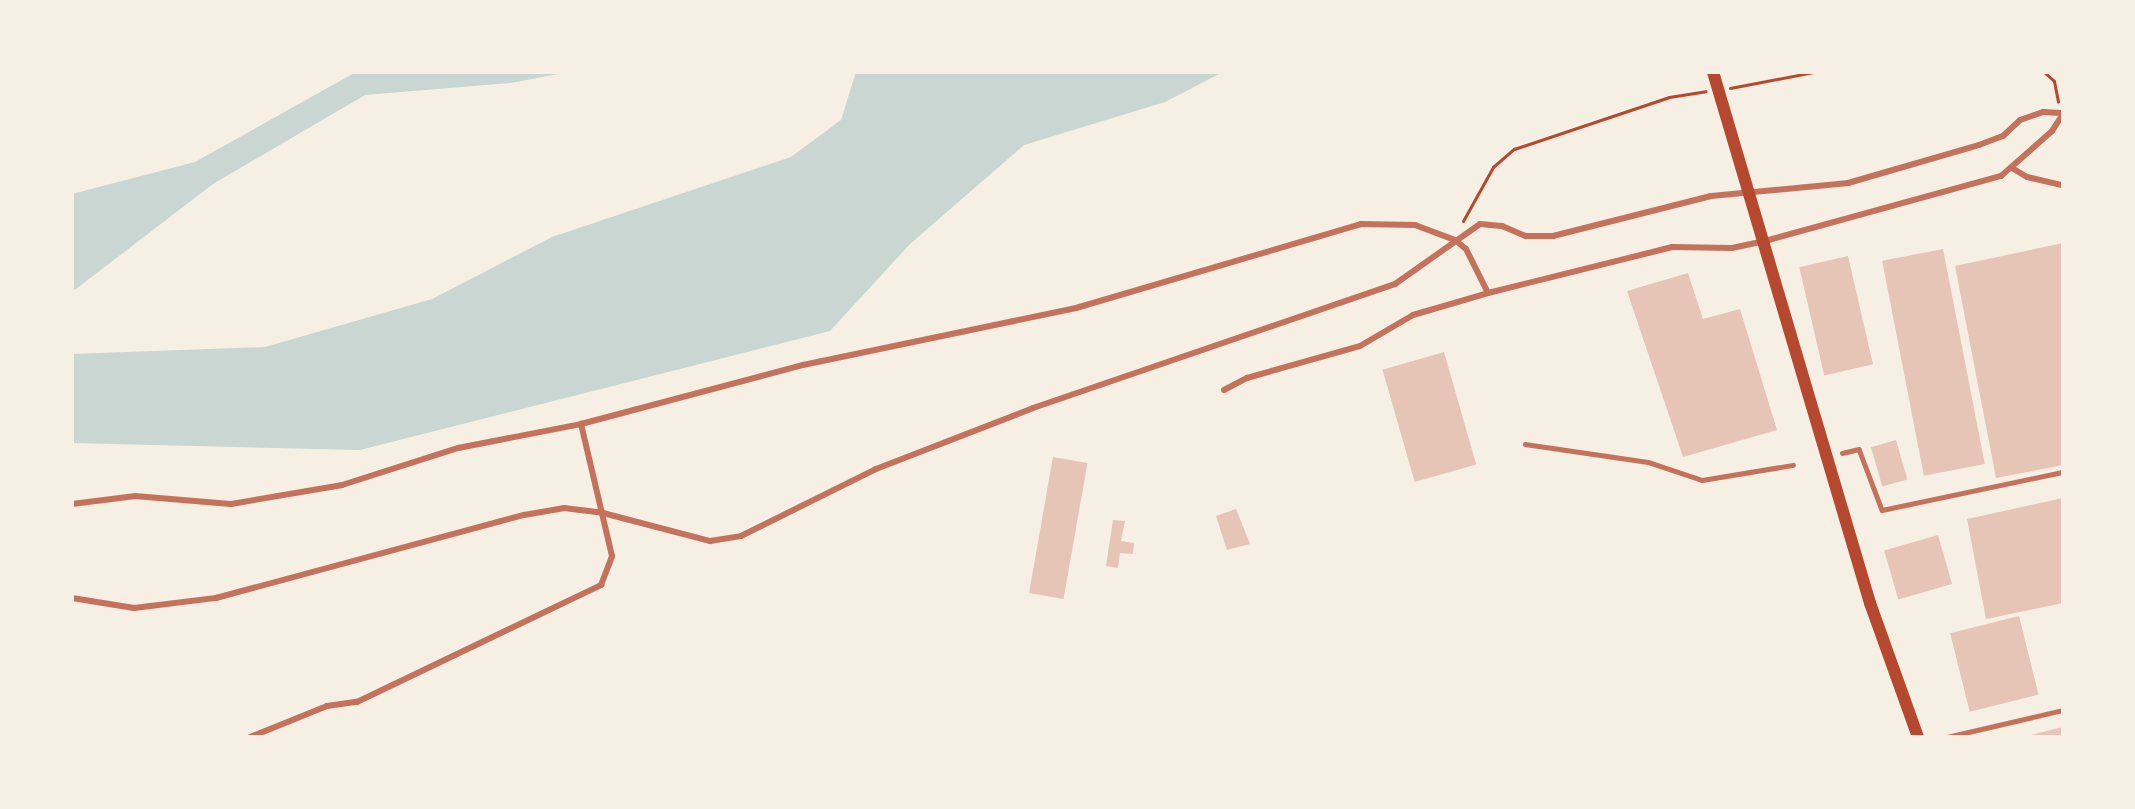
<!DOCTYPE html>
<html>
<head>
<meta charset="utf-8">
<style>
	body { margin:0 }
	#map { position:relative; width:2135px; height:809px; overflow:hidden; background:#f6efe4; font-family:"Source Sans 3",sans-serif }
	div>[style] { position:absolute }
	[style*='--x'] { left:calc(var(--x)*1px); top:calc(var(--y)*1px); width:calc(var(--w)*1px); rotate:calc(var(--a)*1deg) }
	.water>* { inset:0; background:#c9d6d2 }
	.building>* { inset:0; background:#e6c5b7; transform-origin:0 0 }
	.path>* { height:3px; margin:-1.5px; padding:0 1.5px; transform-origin:1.5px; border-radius:1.5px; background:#b5482f }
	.service>* { height:4.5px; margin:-2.25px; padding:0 2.25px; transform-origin:2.25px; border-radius:2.25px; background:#c5725c }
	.minor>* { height:6px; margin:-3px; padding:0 3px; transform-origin:3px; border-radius:3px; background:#c5725c }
	.secondary>* { height:12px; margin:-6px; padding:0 6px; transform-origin:6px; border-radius:6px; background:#b5482f }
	span { translate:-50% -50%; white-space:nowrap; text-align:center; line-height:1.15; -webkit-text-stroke:5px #f6efe4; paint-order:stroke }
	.frame { position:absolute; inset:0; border:74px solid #f6efe4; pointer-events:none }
</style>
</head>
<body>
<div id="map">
	<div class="water">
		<i style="clip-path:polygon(356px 72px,568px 72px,511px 83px,365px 95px,213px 184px,72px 292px,72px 194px,195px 162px)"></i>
		<i style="clip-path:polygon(856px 72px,1223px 72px,1165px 102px,1024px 145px,910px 244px,830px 331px,360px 450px,72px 443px,72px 354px,265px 347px,432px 299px,552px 237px,791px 157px,841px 120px)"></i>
	</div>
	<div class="building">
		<i style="clip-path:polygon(2063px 243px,2063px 465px,1996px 478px,1955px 266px)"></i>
		<i style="left:1943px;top:249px;width:219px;height:62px;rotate:79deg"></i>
		<i style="left:1848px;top:256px;width:111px;height:50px;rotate:77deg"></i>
		<i style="clip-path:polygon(1688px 273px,1703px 319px,1740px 309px,1777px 430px,1683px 457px,1627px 291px)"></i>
		<i style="left:1444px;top:352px;width:117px;height:64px;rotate:74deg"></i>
		<i style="left:1896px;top:440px;width:41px;height:26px;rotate:74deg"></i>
		<i style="left:1053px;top:457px;width:35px;height:138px;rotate:10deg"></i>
		<i style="clip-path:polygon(2063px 498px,2063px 603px,1986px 619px,1967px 519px)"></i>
		<i style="clip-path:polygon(1236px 509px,1250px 544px,1227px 550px,1216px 516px)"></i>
		<i style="clip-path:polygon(1113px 520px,1125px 521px,1121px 541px,1134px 543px,1133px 554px,1120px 553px,1118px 568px,1106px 566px)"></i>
		<i style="left:1938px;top:535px;width:51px;height:56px;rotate:74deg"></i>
		<i style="left:2019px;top:616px;width:81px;height:71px;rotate:76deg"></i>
		<i style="clip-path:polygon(2063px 727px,2063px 737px,2027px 737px,2027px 736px)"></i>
	</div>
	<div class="path">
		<i style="--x:2044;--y:72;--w:13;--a:42"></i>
		<i style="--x:2054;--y:81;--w:21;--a:79"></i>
		<i style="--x:1730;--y:88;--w:86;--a:-10.8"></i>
		<i style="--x:1463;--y:221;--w:62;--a:-60.9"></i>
		<i style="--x:1493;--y:167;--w:28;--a:-41"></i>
		<i style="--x:1514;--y:149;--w:163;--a:-18.5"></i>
		<i style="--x:1669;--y:97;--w:37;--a:-9"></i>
	</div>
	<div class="service">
		<i style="--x:1525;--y:444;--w:124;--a:8.3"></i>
		<i style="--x:1648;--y:462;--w:57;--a:18.4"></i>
		<i style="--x:1702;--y:480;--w:92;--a:-9.4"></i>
		<i style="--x:1842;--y:453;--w:17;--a:-13"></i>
		<i style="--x:1859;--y:449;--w:65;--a:69.3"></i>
		<i style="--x:1882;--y:510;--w:185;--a:-11.9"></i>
		<i style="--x:1947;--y:737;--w:119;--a:-13.1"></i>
	</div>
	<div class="minor">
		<i style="--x:2012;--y:168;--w:17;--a:31"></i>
		<i style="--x:2027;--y:177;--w:37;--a:13"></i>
		<i style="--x:1224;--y:390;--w:26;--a:-28"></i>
		<i style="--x:1247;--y:378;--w:117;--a:-15.8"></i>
		<i style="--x:1360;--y:346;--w:61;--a:-30.3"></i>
		<i style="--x:1413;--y:315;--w:78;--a:-16.3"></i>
		<i style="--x:1488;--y:293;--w:190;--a:-14"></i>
		<i style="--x:1672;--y:247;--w:60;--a:1"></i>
		<i style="--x:1732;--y:248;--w:30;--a:-12"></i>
		<i style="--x:1761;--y:242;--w:249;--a:-15.4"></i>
		<i style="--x:2001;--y:176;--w:68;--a:-41.4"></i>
		<i style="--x:2052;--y:131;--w:20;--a:-57"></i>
		<i style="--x:72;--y:504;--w:64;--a:-7.2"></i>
		<i style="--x:135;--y:496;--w:96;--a:4.8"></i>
		<i style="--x:231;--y:504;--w:113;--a:-9.7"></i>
		<i style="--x:342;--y:485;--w:122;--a:-17.7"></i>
		<i style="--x:458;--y:448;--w:125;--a:-11"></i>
		<i style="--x:581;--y:424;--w:230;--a:-14.9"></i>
		<i style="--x:803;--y:365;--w:279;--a:-11.8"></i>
		<i style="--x:1076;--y:308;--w:297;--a:-16.4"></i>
		<i style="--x:1361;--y:224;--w:54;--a:1.1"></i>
		<i style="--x:1415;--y:225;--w:43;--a:20.6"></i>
		<i style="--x:1455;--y:240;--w:14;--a:39"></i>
		<i style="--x:1466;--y:249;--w:49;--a:63.4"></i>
		<i style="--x:72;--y:598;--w:63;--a:9.2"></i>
		<i style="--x:134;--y:608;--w:83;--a:-7"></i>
		<i style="--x:216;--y:598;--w:319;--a:-15.1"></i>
		<i style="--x:524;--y:515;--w:41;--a:-9.9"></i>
		<i style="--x:564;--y:508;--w:39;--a:7"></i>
		<i style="--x:603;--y:513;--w:111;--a:14.7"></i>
		<i style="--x:710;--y:541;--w:31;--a:-9"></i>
		<i style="--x:741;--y:536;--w:151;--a:-26.4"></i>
		<i style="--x:876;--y:469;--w:168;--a:-21.2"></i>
		<i style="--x:1033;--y:408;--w:383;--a:-18.9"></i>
		<i style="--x:1395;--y:284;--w:104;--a:-35.2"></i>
		<i style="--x:1480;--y:224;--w:22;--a:5"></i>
		<i style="--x:1502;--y:226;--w:26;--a:23"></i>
		<i style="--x:1526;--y:236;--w:27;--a:0"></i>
		<i style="--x:1553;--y:236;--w:163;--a:-14.2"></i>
		<i style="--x:1711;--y:196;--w:138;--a:-5.4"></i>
		<i style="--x:1848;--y:183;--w:136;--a:-16.2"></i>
		<i style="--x:1979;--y:145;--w:26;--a:-21"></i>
		<i style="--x:2003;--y:136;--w:23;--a:-43"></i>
		<i style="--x:2020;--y:120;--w:24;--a:-19"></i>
		<i style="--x:2043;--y:112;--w:18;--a:3"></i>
		<i style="--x:250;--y:737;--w:83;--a:-21.9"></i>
		<i style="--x:327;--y:706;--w:30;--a:-8"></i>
		<i style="--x:357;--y:702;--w:271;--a:-25.6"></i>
		<i style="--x:601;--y:585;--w:31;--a:-69"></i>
		<i style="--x:612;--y:556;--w:136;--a:-103.2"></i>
	</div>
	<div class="secondary">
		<i style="--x:1713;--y:72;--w:554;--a:73.53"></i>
		<i style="--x:1870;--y:603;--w:142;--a:70.3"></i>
	</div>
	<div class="frame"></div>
</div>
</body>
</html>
